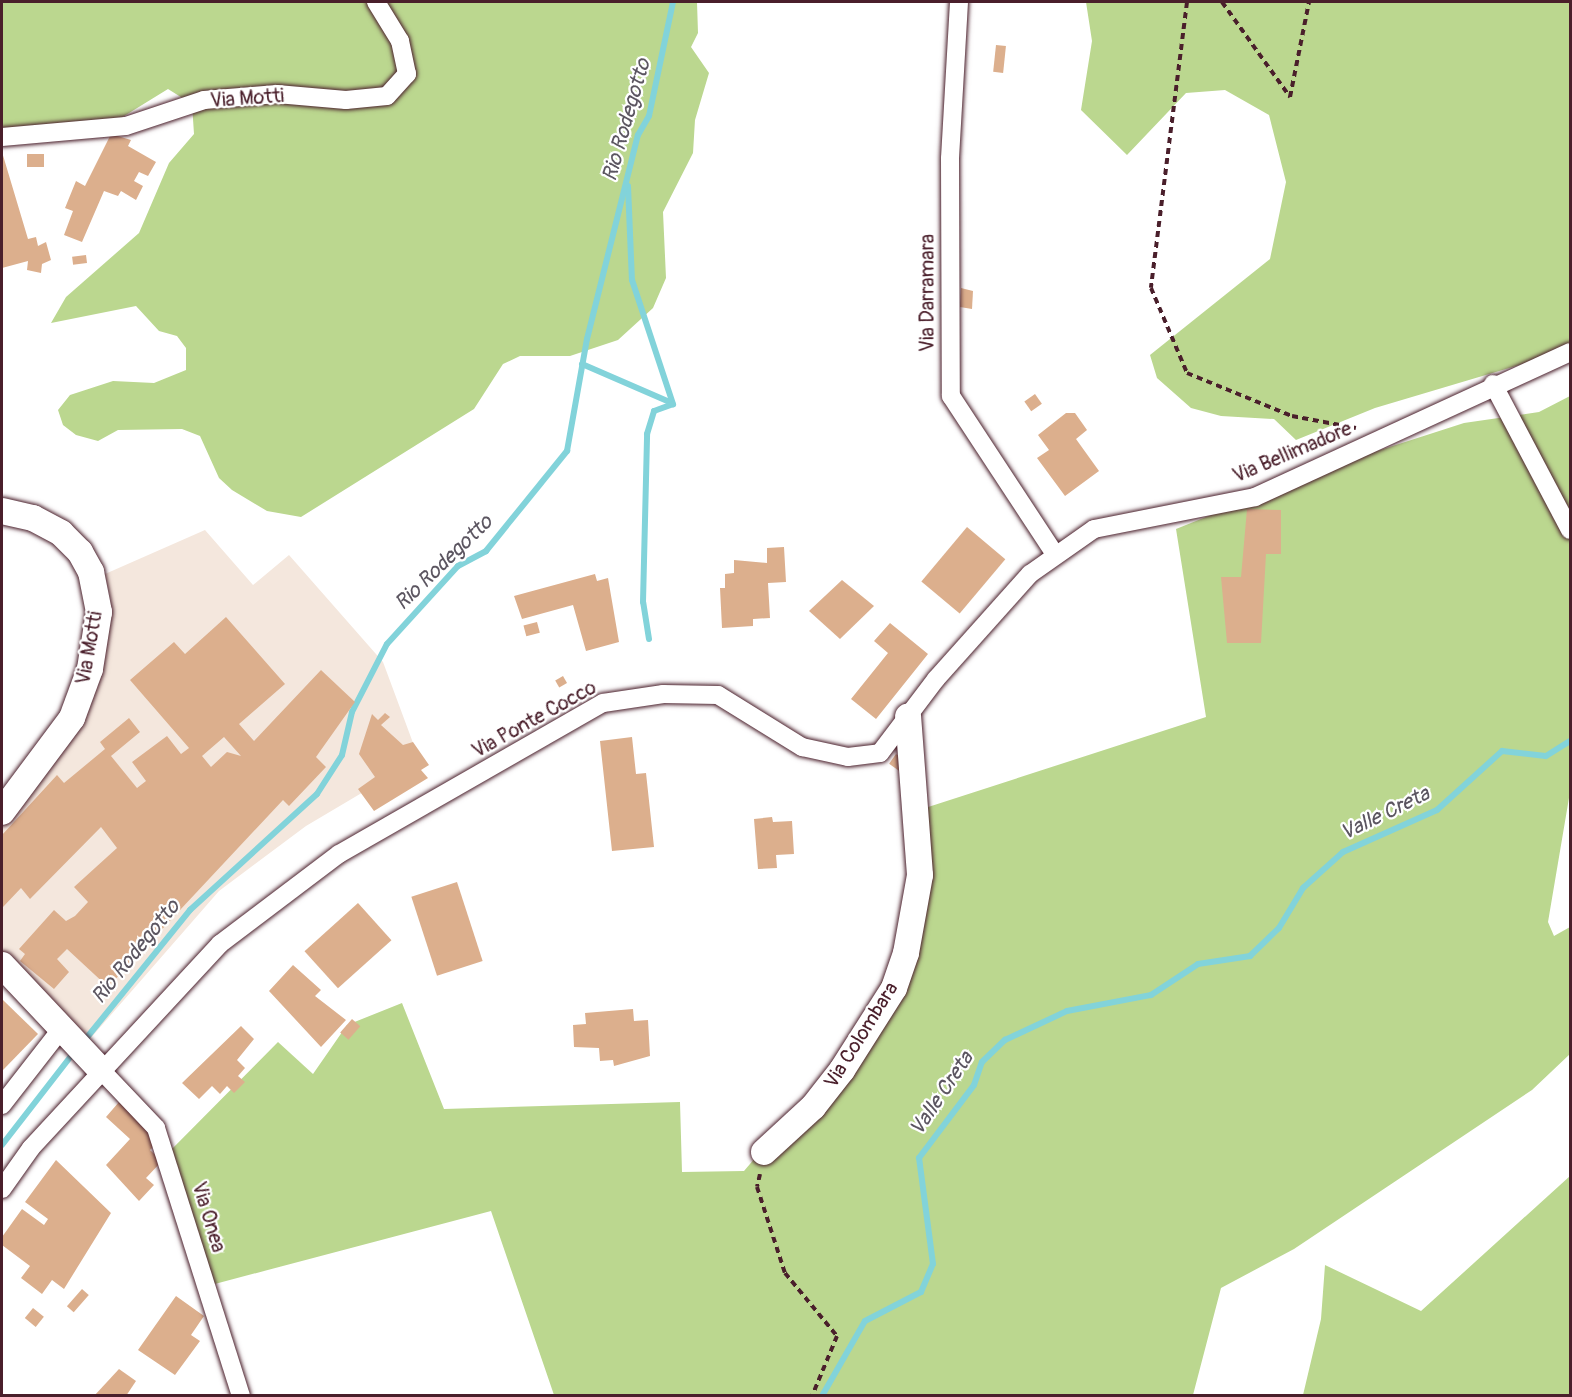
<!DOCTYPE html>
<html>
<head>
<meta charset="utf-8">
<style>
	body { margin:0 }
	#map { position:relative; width:1572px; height:1397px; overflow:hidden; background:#fff; font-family:Pangolin,sans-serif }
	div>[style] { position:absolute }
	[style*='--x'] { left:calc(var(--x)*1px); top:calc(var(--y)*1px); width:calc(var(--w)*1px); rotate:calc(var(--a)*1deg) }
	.built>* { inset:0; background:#f4e7dd }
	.green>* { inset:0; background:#bbd78f }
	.stream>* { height:6px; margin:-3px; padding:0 3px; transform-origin:3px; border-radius:3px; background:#82d3da }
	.building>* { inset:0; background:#dcaf8d; transform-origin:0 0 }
	.path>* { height:4px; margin-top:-2px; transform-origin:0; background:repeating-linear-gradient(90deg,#4a1f2b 0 6px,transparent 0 10.5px) }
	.roads { filter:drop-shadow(0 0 2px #4a1f2b) drop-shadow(0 0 2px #4a1f2b) }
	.street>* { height:18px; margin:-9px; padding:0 9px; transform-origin:9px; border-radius:9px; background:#fff }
	.secondary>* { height:26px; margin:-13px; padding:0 13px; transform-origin:13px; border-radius:13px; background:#fff }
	span { translate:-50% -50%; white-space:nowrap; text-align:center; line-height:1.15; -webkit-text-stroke:4.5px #fff; paint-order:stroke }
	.street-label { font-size:20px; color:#4a1f2b }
	.water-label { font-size:21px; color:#5b5560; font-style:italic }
	.frame { position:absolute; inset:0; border:3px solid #4a1f2b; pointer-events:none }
</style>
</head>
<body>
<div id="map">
	<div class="built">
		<i style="clip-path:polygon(205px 530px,253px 585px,289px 555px,383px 662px,419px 759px,306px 826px,219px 891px,82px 1048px,2px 977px,2px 811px,47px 761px,96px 640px,83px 629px,111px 601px,105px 574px)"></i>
	</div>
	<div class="green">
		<i style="clip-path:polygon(2px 2px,697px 2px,698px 33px,691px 47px,709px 73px,695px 120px,693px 153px,663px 212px,666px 278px,653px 308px,618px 340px,570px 356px,520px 356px,503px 364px,474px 409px,301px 517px,267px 511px,232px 490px,219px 478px,200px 436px,182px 429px,118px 430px,98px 441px,76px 435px,63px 425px,58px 410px,70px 395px,113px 381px,154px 383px,186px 370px,186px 348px,177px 336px,159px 331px,136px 306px,51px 323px,66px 297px,139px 233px,169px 163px,194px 134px,192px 104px,168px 89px,95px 134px,2px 136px)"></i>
		<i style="clip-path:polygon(1086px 2px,1570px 2px,1570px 350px,1375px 408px,1296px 440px,1274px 419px,1221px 416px,1191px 408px,1157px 378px,1150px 355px,1270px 259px,1286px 182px,1269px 115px,1225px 90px,1186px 93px,1127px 155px,1081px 110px,1092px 41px)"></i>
		<i style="clip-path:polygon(1570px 396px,1570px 792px,1548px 922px,1554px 936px,1570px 927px,1570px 1054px,1532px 1090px,1294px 1249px,1221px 1288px,1193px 1395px,554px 1395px,491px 1211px,211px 1285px,166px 1155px,278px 1042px,313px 1074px,347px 1025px,402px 1003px,444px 1109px,680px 1102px,682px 1172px,744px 1171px,849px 1048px,908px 929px,922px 809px,1206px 717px,1176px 529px,1343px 462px,1464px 423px,1539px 412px)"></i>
		<i style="clip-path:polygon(1570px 1176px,1570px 1395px,1303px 1395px,1321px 1319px,1325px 1265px,1421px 1311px)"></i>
	</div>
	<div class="stream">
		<i style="--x:628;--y:186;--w:94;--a:87.6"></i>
		<i style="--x:632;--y:280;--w:131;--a:71.7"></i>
		<i style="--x:582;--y:364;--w:98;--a:23.4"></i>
		<i style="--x:649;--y:639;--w:37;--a:-99"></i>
		<i style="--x:643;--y:602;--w:168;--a:-88.6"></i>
		<i style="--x:647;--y:434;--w:24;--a:-73"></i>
		<i style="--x:654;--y:411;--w:20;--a:-20"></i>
		<i style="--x:84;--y:1041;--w:169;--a:-51"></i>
		<i style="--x:190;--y:910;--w:172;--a:-42.4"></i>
		<i style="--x:317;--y:794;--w:46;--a:-57.3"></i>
		<i style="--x:342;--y:755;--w:44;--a:-76.9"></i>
		<i style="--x:352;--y:712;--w:76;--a:-62.8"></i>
		<i style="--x:387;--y:644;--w:105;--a:-47.7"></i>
		<i style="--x:458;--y:566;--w:32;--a:-28"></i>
		<i style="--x:486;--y:551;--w:129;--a:-51"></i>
		<i style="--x:567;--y:451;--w:114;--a:-79.9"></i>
		<i style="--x:587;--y:339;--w:210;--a:-76"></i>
		<i style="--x:638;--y:135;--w:22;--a:-60"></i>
		<i style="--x:649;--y:116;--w:116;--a:-78.1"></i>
		<i style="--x:2;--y:1145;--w:119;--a:-52.2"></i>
		<i style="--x:822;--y:1396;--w:86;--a:-60.2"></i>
		<i style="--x:865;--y:1321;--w:63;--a:-27.4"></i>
		<i style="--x:921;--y:1292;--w:30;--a:-67"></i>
		<i style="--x:933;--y:1264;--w:107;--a:-97.5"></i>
		<i style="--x:919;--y:1158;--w:91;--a:-53"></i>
		<i style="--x:974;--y:1085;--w:24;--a:-71"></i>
		<i style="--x:982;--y:1062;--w:32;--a:-44"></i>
		<i style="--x:1005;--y:1040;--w:68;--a:-25.1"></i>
		<i style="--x:1067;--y:1011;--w:86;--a:-10.8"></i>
		<i style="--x:1151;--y:995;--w:56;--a:-33.4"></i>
		<i style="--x:1198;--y:964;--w:53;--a:-8.7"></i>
		<i style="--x:1250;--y:956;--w:40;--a:-44"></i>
		<i style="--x:1279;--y:928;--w:47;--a:-59"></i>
		<i style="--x:1303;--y:888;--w:54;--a:-42"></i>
		<i style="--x:1343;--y:852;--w:103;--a:-24.1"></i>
		<i style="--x:1437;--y:810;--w:88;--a:-42.2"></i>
		<i style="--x:1502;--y:751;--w:44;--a:6.5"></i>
		<i style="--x:1546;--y:756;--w:28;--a:-32"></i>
	</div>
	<div class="building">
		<i style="left:996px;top:45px;width:10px;height:27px;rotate:6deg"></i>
		<i style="clip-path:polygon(111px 134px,131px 140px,128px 146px,156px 162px,148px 176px,139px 172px,134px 181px,143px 186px,136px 200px,121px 191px,118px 196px,104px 191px,82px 242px,64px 235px,73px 211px,65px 208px,76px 181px,85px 186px)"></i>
		<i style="clip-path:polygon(2px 152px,28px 239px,36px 237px,38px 246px,46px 242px,51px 260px,42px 264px,41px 273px,27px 270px,28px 261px,2px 268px)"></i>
		<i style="left:44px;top:154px;width:13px;height:17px;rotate:90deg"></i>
		<i style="left:86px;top:255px;width:8px;height:14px;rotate:83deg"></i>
		<i style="clip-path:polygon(961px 288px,973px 291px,972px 309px,960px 307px)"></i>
		<i style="left:1035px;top:394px;width:12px;height:13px;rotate:55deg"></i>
		<i style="clip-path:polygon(1066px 413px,1075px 413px,1087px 430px,1076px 439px,1099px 471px,1065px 496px,1037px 458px,1049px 450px,1038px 435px)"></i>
		<i style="clip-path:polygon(1247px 509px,1281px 510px,1281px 554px,1266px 554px,1261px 643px,1227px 643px,1221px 577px,1241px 577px)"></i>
		<i style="left:967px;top:527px;width:50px;height:71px;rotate:40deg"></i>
		<i style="clip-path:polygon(784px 547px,786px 582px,768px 583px,770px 618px,753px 619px,753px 626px,722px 628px,720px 588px,725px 588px,725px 574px,734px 573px,734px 560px,767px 563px,767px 548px)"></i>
		<i style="clip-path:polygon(595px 574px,597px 581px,608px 578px,619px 642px,586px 651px,573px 605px,522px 619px,514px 596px)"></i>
		<i style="clip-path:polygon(842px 580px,874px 606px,840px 639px,809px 611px)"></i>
		<i style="clip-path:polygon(evenodd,226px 617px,285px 684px,239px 724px,254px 741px,321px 670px,355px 702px,316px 757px,326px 767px,289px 806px,283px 800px,108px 987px,67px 949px,57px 959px,69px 972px,54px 989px,20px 961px,25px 954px,19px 949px,54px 910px,66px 921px,75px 916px,88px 902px,74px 887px,117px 848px,101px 827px,30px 899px,21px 888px,3px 907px,2px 835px,57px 775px,64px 783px,105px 749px,100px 742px,129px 718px,140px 732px,111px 756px,137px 788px,146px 781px,132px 762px,167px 736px,181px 754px,189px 748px,130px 680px,174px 642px,185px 654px,226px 617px,224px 737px,241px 756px,227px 752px,211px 767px,202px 756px,224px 737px)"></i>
		<i style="left:537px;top:622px;width:11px;height:14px;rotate:75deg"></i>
		<i style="clip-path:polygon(890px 623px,928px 654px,876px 719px,851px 699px,888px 653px,874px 641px)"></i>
		<i style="left:563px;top:676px;width:8px;height:9px;rotate:60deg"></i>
		<i style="clip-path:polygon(385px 713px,390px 717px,381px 725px,403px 745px,413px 742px,429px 765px,421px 770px,428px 778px,374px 811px,358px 789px,375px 777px,359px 754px,372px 714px,378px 720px)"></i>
		<i style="clip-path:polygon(632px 737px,636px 774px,646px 773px,654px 847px,612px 851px,600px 741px)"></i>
		<i style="left:896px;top:754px;width:12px;height:12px;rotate:35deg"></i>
		<i style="clip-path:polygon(772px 817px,773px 822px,792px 821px,794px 854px,776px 855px,777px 868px,758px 869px,754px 819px)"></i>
		<i style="left:457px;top:882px;width:83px;height:48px;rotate:72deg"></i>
		<i style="left:358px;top:903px;width:50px;height:72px;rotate:48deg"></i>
		<i style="clip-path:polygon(293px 965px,321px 990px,315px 996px,346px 1020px,321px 1047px,269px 991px)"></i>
		<i style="clip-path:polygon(3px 1000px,38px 1034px,3px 1070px,2px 1068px)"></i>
		<i style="clip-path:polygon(633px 1009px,634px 1021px,648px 1020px,650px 1056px,614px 1066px,613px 1060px,600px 1061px,599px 1048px,574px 1047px,573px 1025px,586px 1024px,585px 1013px)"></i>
		<i style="left:352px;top:1019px;width:11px;height:18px;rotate:41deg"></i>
		<i style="clip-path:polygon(241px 1026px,254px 1039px,237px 1060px,245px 1068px,238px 1076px,245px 1082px,234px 1093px,227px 1086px,220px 1094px,212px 1086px,199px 1099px,182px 1083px)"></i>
		<i style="clip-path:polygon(119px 1102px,145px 1127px,156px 1144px,150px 1150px,162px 1161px,146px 1178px,154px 1185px,139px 1201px,106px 1165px,130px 1139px,106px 1117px)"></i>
		<i style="clip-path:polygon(56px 1160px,111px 1213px,64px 1289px,52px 1280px,42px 1294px,21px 1278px,30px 1266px,2px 1245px,2px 1237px,22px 1209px,44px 1225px,48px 1219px,25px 1202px)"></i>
		<i style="left:82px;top:1289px;width:9px;height:23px;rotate:41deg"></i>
		<i style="clip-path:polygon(176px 1296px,204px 1316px,191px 1335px,200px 1341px,175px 1375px,138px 1350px)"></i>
		<i style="left:33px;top:1308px;width:14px;height:13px;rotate:39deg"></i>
		<i style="clip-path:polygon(119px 1369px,136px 1381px,126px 1396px,94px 1396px)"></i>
	</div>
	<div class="path">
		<i style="--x:1187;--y:2;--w:288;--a:97.2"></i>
		<i style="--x:1151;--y:288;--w:92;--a:67"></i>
		<i style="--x:1187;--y:373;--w:113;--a:22.3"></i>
		<i style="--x:1292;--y:416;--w:65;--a:10.6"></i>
		<i style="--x:1222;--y:2;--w:117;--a:54.4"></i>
		<i style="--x:1290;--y:97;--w:97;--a:-78.7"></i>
		<i style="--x:760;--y:1174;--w:13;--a:103"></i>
		<i style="--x:757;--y:1187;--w:90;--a:72"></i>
		<i style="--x:785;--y:1273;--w:82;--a:50.5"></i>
		<i style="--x:837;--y:1336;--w:65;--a:112.6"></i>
	</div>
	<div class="roads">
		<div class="street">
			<i style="--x:959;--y:2;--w:157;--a:93.3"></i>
			<i style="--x:950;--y:159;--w:237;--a:89.8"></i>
			<i style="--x:951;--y:396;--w:188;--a:56.7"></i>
			<i style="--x:2;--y:137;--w:124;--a:-5.1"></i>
			<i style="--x:126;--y:126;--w:82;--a:-18.4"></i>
			<i style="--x:204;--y:100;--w:73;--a:-4.7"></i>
			<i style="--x:277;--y:94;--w:69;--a:5"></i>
			<i style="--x:346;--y:100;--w:41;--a:-5.6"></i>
			<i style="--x:387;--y:96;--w:30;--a:-48"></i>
			<i style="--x:407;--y:74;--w:34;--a:-102"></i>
			<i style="--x:400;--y:41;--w:46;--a:-121.6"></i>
			<i style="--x:1493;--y:384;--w:165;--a:62.2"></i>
			<i style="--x:101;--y:1070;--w:80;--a:46.5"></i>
			<i style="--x:156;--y:1128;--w:281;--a:72.4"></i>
			<i style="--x:2;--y:1105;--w:98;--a:-52.1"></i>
			<i style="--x:2;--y:1189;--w:50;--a:-54.7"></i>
			<i style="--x:31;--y:1148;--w:278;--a:-47.2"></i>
			<i style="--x:220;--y:944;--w:149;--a:-37.1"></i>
			<i style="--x:339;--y:854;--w:304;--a:-29.8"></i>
			<i style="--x:603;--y:703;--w:61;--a:-8.5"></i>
			<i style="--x:663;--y:694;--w:55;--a:1"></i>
			<i style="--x:718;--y:695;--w:99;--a:31.8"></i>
			<i style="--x:802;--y:747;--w:47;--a:12.3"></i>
			<i style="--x:848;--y:757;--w:32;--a:-7"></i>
			<i style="--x:880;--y:753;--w:93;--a:-52.9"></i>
			<i style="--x:936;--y:679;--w:141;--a:-48.2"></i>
			<i style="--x:1030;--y:574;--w:78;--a:-35.1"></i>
			<i style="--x:1094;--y:529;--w:164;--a:-11.2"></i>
			<i style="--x:1255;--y:497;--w:347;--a:-24.7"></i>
		</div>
		<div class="secondary">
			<i style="--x:2;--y:511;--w:32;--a:13"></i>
			<i style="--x:33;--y:518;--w:32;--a:28"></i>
			<i style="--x:61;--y:533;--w:27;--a:45"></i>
			<i style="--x:80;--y:552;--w:23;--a:61"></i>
			<i style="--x:91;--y:572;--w:41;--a:78.7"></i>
			<i style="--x:99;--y:612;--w:58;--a:99"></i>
			<i style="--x:90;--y:669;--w:52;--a:110.2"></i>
			<i style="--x:72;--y:718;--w:117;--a:126.7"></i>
			<i style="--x:2;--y:965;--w:144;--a:46.7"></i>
			<i style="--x:764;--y:1152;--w:67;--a:-42.6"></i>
			<i style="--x:813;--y:1107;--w:47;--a:-51.9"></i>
			<i style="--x:842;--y:1070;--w:97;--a:-57.6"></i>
			<i style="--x:894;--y:988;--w:37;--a:-71"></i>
			<i style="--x:906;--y:953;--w:79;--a:-79.8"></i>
			<i style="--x:920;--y:875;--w:159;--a:-94.3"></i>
		</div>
	</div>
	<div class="street-label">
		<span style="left:247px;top:98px;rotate:-4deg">Via Motti</span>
		<span style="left:927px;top:293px;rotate:-90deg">Via Darramara</span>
		<span style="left:1292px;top:452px;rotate:-23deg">Via Bellimadore</span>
		<span style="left:89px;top:648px;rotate:-80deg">Via Motti</span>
		<span style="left:534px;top:719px;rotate:-29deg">Via Ponte Cocco</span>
		<span style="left:861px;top:1035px;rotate:-58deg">Via Colombara</span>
		<span style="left:209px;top:1217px;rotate:73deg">Via Onea</span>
	</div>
	<div class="water-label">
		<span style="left:627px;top:120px;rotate:-74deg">Rio Rodegotto</span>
		<span style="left:444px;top:563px;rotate:-44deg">Rio Rodegotto</span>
		<span style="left:1385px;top:814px;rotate:-26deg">Valle Creta</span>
		<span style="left:136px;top:952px;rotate:-51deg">Rio Rodegotto</span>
		<span style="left:942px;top:1094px;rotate:-56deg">Valle Creta</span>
	</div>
	<div class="frame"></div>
</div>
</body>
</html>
